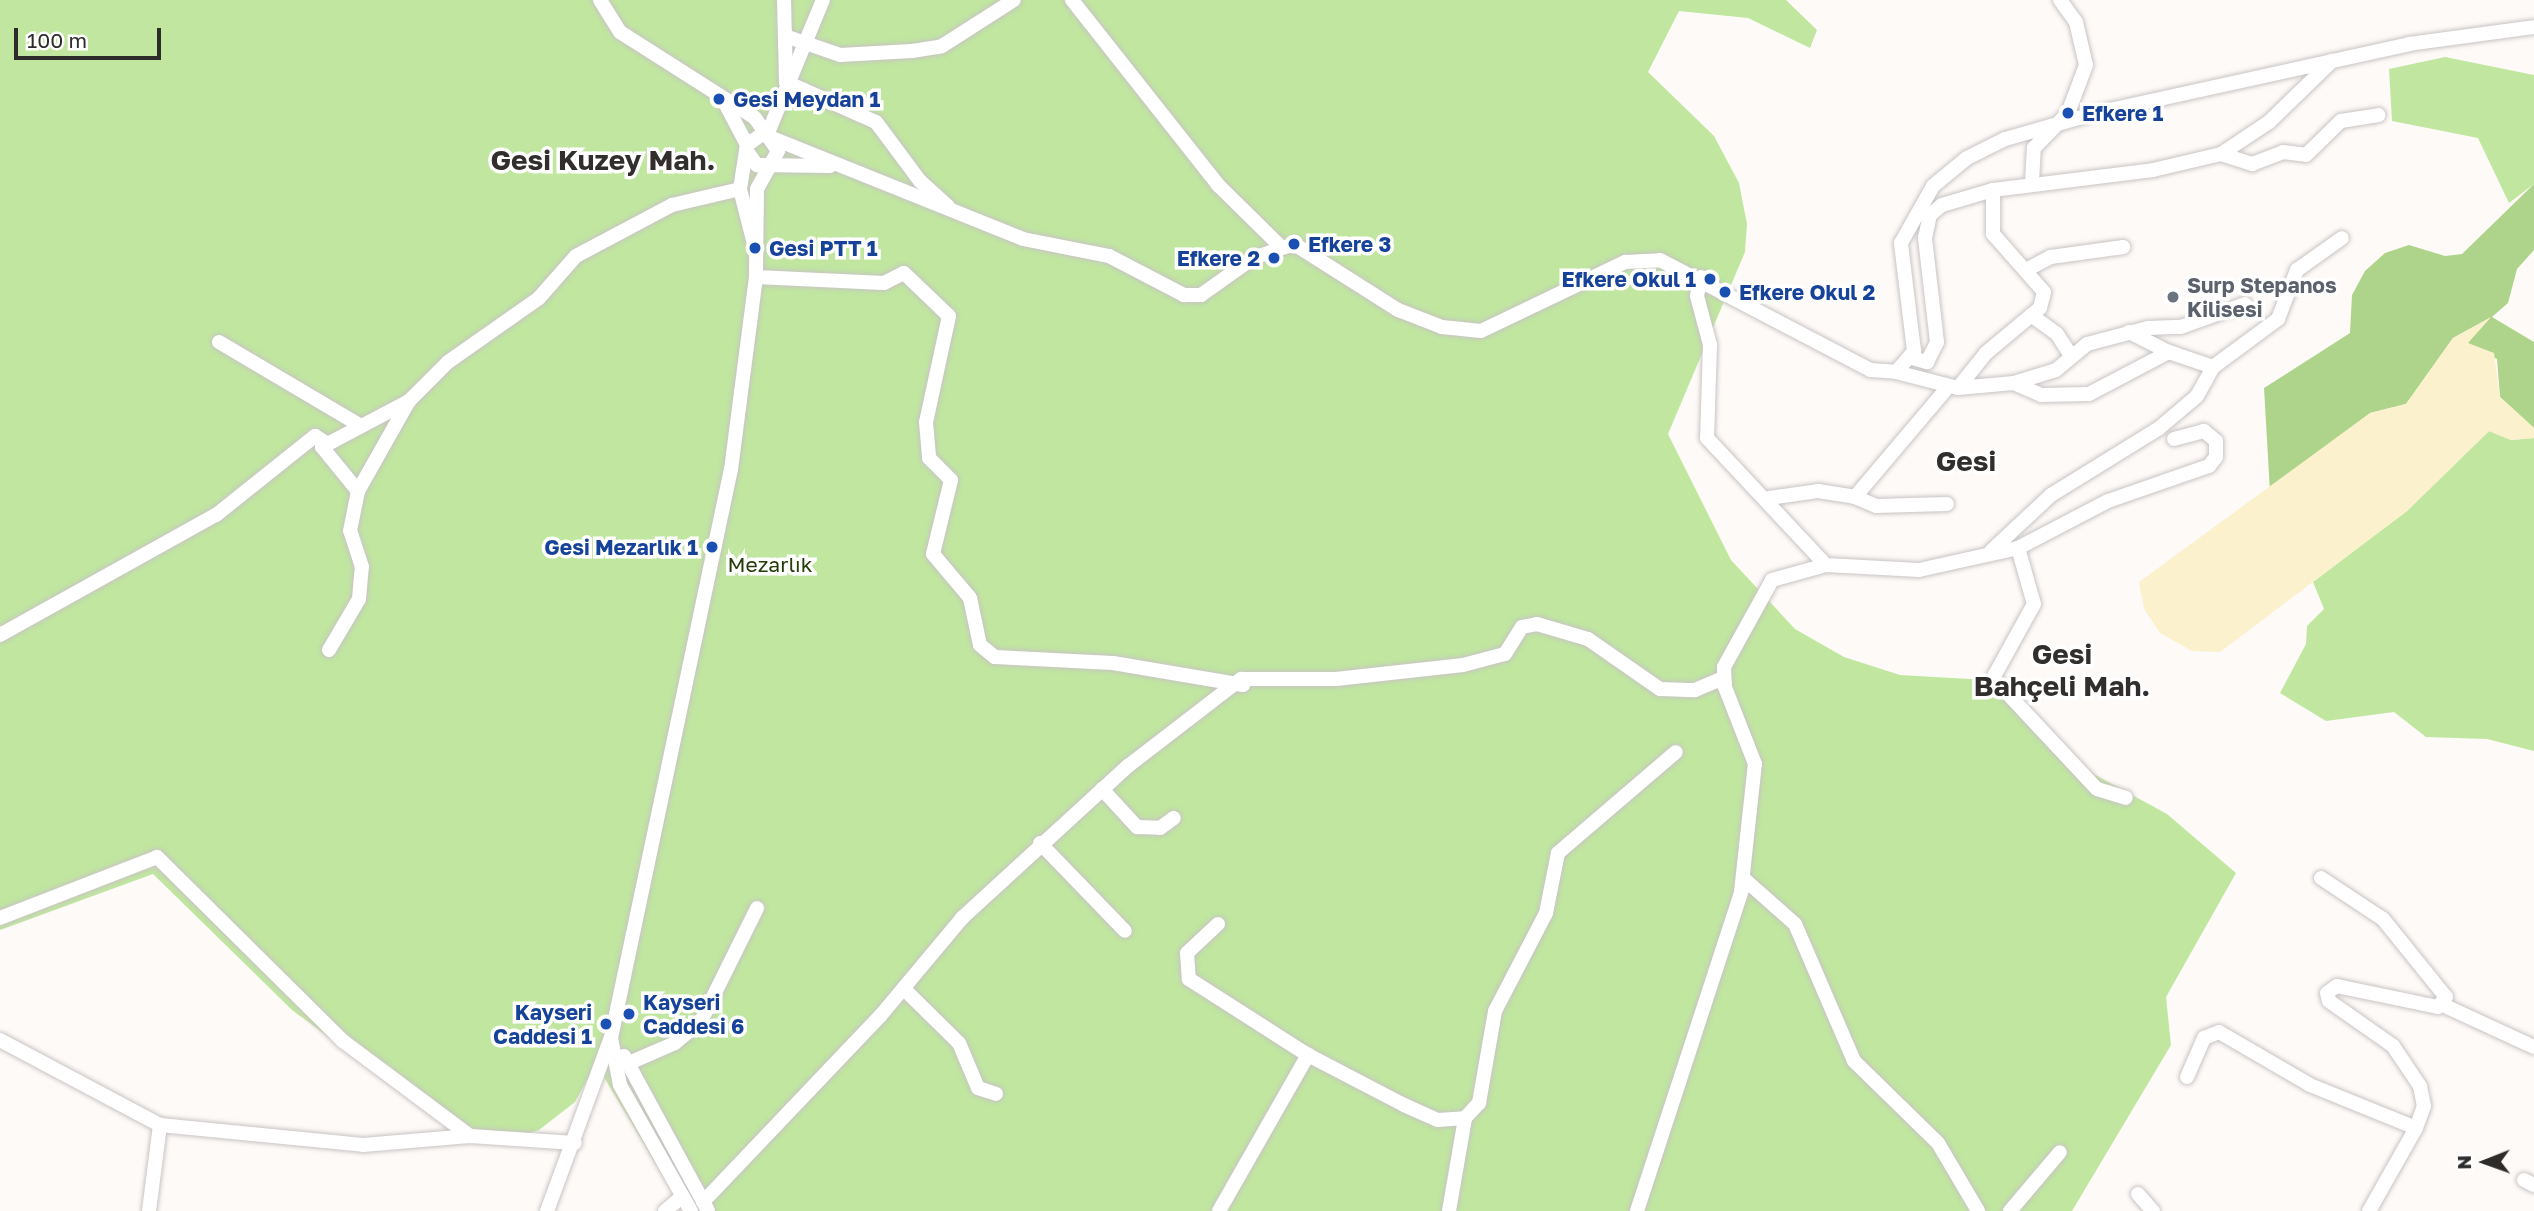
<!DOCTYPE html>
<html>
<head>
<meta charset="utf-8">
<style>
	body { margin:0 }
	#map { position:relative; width:2534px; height:1211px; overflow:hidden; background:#fefaf8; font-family:"Golos Text",sans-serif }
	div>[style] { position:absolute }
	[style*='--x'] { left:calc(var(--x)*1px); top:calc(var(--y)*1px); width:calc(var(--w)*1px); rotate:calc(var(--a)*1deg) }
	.green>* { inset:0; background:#c0e6a0 }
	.forest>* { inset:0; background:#aed48b }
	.sand>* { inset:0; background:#fbf1cc }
	.roads { filter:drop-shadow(0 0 2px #c8c4c3) drop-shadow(0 0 2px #c8c4c3) }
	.minor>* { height:14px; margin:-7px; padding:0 7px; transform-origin:7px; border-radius:7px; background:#fff }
	.dots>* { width:19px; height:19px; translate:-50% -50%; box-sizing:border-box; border:4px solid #fff; border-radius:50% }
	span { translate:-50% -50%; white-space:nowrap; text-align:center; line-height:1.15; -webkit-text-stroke:7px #fff; paint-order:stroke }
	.transit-label { font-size:21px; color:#164399; font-weight:700 }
	.left { translate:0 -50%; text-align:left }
	.right { translate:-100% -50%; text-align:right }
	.worship-label { font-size:21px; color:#5b616d; font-weight:700 }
	.park-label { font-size:21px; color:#263d09 }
	.district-label { font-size:28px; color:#312e2d; font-weight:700 }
	.north { position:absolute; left:2450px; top:1127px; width:70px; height:70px; -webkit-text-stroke:5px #fff; paint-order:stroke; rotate:269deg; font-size:19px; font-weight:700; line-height:28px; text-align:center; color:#2d2c2b }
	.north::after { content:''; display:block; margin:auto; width:24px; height:32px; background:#2d2c2b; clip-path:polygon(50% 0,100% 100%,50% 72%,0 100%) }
	.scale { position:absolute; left:14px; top:28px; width:147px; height:32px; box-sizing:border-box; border:4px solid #2d2c2b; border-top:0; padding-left:9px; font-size:21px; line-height:24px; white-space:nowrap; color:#2d2c2b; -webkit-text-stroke:5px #fff; paint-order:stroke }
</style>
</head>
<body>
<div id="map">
	<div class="green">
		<i style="clip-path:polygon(0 0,1786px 0,1817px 30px,1810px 48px,1748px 18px,1679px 11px,1648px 72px,1714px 136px,1739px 183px,1747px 224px,1745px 252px,1668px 434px,1731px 560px,1795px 629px,1844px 657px,1900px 675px,2004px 681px,2090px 772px,2167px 814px,2236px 873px,2166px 997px,2171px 1045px,2072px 1211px,684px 1211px,596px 1064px,575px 1102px,539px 1130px,516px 1137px,447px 1125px,292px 1010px,153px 874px,0 930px)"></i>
		<i style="clip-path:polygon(2445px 57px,2534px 75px,2534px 184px,2509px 203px,2478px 138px,2392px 121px,2389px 69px)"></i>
		<i style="clip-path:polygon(2489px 431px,2511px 440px,2534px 438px,2534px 751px,2487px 739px,2426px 737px,2394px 712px,2326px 721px,2280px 693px,2306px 644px,2307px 626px,2324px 609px,2313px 582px,2407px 511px)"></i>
	</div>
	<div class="forest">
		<i style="clip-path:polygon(2534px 184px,2534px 250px,2517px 269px,2508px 303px,2492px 317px,2534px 342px,2534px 428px,2500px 397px,2497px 359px,2467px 343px,2490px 318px,2453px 338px,2406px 404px,2370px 413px,2270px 492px,2264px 388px,2350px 333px,2352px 295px,2365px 271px,2385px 253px,2409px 245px,2445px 256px,2462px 254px)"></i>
	</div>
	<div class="sand">
		<i style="clip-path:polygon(2491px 317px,2468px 343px,2494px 353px,2500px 397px,2534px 428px,2534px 438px,2511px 440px,2489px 431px,2407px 511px,2220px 652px,2192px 651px,2160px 633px,2144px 609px,2139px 582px,2370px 413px,2406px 404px,2453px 338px)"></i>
	</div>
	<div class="roads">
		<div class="minor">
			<i style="--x:600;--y:0;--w:38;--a:58"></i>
			<i style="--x:620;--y:32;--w:160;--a:32.5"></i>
			<i style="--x:755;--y:118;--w:40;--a:55.1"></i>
			<i style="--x:778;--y:151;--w:43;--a:118.9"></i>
			<i style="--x:757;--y:189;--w:88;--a:90.7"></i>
			<i style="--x:756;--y:277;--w:194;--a:97.4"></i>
			<i style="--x:731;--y:469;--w:582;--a:101.91"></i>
			<i style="--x:611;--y:1038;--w:48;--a:79.2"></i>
			<i style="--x:620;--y:1085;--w:145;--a:60.6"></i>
			<i style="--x:784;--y:0;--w:82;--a:88.6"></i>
			<i style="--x:786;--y:82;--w:98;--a:24"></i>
			<i style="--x:876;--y:122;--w:74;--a:53.3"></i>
			<i style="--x:920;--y:181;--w:38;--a:42"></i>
			<i style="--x:1072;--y:0;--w:236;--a:51.7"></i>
			<i style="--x:1218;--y:185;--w:86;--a:44.5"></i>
			<i style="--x:785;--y:36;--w:58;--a:19.1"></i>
			<i style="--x:840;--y:55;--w:72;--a:-3.2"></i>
			<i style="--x:912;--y:51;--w:30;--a:-9"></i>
			<i style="--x:942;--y:46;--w:85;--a:-32.6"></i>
			<i style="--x:727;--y:107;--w:43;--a:62.2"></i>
			<i style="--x:767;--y:135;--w:146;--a:-67.5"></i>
			<i style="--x:746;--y:150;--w:19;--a:54"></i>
			<i style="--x:757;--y:165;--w:73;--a:0.8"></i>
			<i style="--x:2221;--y:154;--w:33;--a:18"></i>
			<i style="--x:2252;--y:164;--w:33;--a:-21"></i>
			<i style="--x:2283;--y:152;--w:23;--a:7"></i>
			<i style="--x:2306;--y:155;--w:49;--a:-44.2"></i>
			<i style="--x:2341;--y:121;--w:38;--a:-9"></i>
			<i style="--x:2032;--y:183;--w:35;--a:-87"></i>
			<i style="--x:2034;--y:148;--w:49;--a:-45.8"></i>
			<i style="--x:2068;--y:113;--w:51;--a:-69.4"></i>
			<i style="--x:2086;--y:65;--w:44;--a:-103.1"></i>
			<i style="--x:2076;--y:22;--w:27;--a:-126"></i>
			<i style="--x:755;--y:248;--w:61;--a:-104.3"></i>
			<i style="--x:740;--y:189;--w:45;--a:-81"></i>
			<i style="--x:747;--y:145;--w:19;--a:-36"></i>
			<i style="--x:762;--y:134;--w:281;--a:21.9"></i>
			<i style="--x:1023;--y:239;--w:88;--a:11.2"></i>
			<i style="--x:1109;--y:256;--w:85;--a:27.5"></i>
			<i style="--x:1184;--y:295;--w:17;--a:0"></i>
			<i style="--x:1201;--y:295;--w:64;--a:-35.4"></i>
			<i style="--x:1253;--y:258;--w:43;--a:-18.9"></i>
			<i style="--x:1294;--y:244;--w:123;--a:32.4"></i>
			<i style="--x:1398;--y:310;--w:47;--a:21.1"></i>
			<i style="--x:1442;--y:327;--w:39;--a:6"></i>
			<i style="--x:1481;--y:331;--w:160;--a:-25.6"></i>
			<i style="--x:1625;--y:262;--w:35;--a:-3"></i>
			<i style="--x:1660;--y:260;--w:237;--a:27.6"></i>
			<i style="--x:1870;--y:370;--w:26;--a:4"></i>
			<i style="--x:1896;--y:372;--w:28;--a:-49"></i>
			<i style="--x:1914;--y:351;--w:109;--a:-96.9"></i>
			<i style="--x:1901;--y:243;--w:65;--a:-60.7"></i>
			<i style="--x:1933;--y:186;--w:44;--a:-39.5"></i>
			<i style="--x:1967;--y:158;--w:42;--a:-26.6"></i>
			<i style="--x:2005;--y:139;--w:95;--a:-15.9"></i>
			<i style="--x:2096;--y:113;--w:321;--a:-12.4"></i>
			<i style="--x:2409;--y:44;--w:126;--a:-7.7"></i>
			<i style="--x:2028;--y:269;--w:26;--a:-28"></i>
			<i style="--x:2051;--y:257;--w:73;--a:-7.9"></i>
			<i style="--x:756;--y:277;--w:128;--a:2.7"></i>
			<i style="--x:884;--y:283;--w:22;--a:-27"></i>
			<i style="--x:904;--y:273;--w:62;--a:43.7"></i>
			<i style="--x:949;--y:316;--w:108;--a:102.2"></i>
			<i style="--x:926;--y:422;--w:36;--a:85"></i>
			<i style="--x:929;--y:458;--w:31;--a:45"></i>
			<i style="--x:951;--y:480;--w:76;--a:103.7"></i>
			<i style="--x:933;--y:554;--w:57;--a:49.9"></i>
			<i style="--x:970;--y:598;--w:48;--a:78"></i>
			<i style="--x:980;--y:645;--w:19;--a:39"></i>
			<i style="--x:995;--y:657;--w:118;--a:2.9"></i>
			<i style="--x:1113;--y:663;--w:132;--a:9.6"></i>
			<i style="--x:1701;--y:277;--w:19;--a:102"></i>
			<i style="--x:1697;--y:296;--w:51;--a:75.1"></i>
			<i style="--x:1710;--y:345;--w:93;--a:91.8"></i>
			<i style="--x:1707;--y:438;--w:174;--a:46.9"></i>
			<i style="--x:2031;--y:315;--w:32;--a:36"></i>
			<i style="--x:2057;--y:334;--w:24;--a:57"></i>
			<i style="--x:2129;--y:332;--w:45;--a:26.6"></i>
			<i style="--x:219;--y:342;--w:165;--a:30.6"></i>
			<i style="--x:1912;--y:358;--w:16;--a:15"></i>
			<i style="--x:1927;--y:362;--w:22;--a:-63"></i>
			<i style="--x:1937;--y:342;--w:105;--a:-96.6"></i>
			<i style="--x:1925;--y:238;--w:24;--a:-78"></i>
			<i style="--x:1930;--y:215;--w:16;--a:-40"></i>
			<i style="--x:1942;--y:205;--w:53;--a:-16.4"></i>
			<i style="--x:1993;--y:190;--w:161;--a:-7.1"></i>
			<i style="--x:2153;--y:170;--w:70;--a:-13.2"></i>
			<i style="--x:2221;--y:154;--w:58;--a:-33.7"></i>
			<i style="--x:2269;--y:122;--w:88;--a:-44.1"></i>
			<i style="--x:1896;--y:372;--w:64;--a:14.5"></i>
			<i style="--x:1958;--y:388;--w:56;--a:-5.1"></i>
			<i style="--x:2014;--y:383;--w:30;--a:24"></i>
			<i style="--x:2041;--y:395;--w:48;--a:-1.2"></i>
			<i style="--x:2089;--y:394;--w:90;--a:-27.7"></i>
			<i style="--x:2169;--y:352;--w:46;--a:18.8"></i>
			<i style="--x:2014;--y:383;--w:44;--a:-17.2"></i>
			<i style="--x:2056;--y:370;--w:40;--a:-40"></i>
			<i style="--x:2087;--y:344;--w:63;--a:-14.7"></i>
			<i style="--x:2148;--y:328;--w:33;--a:-2"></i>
			<i style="--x:2181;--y:327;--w:68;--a:-19.8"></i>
			<i style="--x:1958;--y:388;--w:45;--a:-51.3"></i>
			<i style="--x:1986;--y:353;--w:70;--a:-39.8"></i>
			<i style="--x:2040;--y:308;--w:16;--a:-76"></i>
			<i style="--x:2044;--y:292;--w:77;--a:-131.3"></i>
			<i style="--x:1993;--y:234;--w:44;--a:-90"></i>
			<i style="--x:358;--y:491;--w:57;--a:-129.3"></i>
			<i style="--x:322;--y:447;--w:98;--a:-27.9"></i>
			<i style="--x:1855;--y:497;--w:23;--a:23"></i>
			<i style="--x:1876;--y:506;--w:71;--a:-1.6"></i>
			<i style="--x:1769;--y:498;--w:49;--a:-8.1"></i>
			<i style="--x:1818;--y:491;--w:37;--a:9"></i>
			<i style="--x:1855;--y:497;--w:144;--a:-49.8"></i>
			<i style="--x:2018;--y:548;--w:58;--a:74.1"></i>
			<i style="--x:2034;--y:604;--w:85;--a:119"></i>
			<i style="--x:1993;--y:678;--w:152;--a:46.9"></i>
			<i style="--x:2097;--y:789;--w:30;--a:17"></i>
			<i style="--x:1991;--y:551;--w:82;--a:-43"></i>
			<i style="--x:2051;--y:495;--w:126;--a:-31.7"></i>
			<i style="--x:2158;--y:429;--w:51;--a:-40.2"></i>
			<i style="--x:2197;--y:396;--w:33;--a:-61"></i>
			<i style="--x:2213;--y:367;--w:81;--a:-36.4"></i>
			<i style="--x:2278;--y:319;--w:53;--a:-68.8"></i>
			<i style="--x:2297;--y:270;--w:55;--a:-35.4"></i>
			<i style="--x:0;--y:635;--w:247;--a:-29.1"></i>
			<i style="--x:216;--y:515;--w:127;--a:-38.6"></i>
			<i style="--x:315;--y:436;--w:15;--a:32"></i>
			<i style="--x:329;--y:650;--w:59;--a:-59.5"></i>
			<i style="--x:359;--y:599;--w:32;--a:-85"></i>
			<i style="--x:362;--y:567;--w:38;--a:-108"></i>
			<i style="--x:350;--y:531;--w:41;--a:-78.7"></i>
			<i style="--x:358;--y:491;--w:103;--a:-60.5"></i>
			<i style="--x:409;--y:401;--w:55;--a:-45"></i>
			<i style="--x:448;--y:362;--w:111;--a:-35.1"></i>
			<i style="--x:539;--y:298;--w:56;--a:-48.6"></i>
			<i style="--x:576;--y:256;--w:109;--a:-28"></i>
			<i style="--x:672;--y:205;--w:70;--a:-13.2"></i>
			<i style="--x:1102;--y:789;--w:52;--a:47.4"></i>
			<i style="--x:1137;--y:827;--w:23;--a:2"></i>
			<i style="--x:1160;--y:828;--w:17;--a:-36"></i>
			<i style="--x:1040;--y:843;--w:122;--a:46"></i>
			<i style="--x:1743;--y:878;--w:69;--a:41.5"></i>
			<i style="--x:1795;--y:924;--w:149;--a:66.7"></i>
			<i style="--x:1854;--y:1061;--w:117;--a:44.3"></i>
			<i style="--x:1938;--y:1143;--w:79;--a:59.5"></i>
			<i style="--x:2321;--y:878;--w:74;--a:33.5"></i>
			<i style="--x:2383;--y:919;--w:100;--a:51.1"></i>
			<i style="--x:2446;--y:997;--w:13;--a:129"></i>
			<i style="--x:2438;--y:1007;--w:103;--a:-168.3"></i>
			<i style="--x:2337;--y:986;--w:12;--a:145"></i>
			<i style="--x:2327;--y:993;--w:8;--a:76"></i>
			<i style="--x:2329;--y:1001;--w:78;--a:35.1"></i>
			<i style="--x:2393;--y:1046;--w:48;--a:56"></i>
			<i style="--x:2420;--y:1086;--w:20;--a:79"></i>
			<i style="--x:2424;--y:1106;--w:23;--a:110"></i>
			<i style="--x:2416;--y:1128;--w:95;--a:119.5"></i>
			<i style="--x:0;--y:918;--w:168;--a:-21.2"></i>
			<i style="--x:157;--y:857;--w:262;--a:44.7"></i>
			<i style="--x:343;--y:1041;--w:159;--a:36.8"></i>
			<i style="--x:470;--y:1136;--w:105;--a:3.8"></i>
			<i style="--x:1218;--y:924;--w:42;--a:136.9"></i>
			<i style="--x:1187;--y:953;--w:26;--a:86"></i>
			<i style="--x:1189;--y:979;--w:141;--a:32.6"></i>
			<i style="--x:1308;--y:1055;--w:108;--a:27.5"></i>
			<i style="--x:1404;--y:1105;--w:37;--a:24"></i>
			<i style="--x:1438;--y:1120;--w:27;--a:-4"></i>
			<i style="--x:1465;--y:1118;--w:21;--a:-47"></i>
			<i style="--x:1479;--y:1103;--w:93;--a:-80.1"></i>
			<i style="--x:1495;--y:1011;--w:110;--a:-62.5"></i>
			<i style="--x:1546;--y:913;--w:61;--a:-78.7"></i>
			<i style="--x:1558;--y:853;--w:155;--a:-40.6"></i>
			<i style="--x:904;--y:989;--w:77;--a:44.5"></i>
			<i style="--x:959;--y:1043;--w:49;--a:67.1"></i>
			<i style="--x:978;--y:1088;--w:19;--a:18"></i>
			<i style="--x:2443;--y:1005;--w:100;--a:24.8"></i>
			<i style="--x:0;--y:1040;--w:181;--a:28"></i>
			<i style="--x:160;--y:1125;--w:204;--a:5.6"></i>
			<i style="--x:363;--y:1145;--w:107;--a:-4.8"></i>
			<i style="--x:624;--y:1056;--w:176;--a:61.5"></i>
			<i style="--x:629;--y:1063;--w:50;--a:-23.5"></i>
			<i style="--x:675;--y:1043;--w:34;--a:-40"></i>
			<i style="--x:701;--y:1021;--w:126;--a:-63.6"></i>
			<i style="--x:2187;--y:1077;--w:43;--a:-66.4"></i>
			<i style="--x:2204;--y:1038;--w:16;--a:-22"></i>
			<i style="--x:2219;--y:1032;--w:105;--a:30.2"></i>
			<i style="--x:2310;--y:1085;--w:114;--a:22.1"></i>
			<i style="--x:2524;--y:1180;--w:11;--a:27"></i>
			<i style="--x:2138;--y:1194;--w:23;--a:49"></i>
			<i style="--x:703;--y:1202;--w:258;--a:-46.4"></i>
			<i style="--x:881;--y:1015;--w:126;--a:-50.1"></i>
			<i style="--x:962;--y:918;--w:225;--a:-42.5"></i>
			<i style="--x:1128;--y:766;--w:143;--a:-37.6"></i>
			<i style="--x:1241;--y:679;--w:95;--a:0"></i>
			<i style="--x:1336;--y:679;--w:128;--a:-6.3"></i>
			<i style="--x:1463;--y:665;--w:43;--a:-14.7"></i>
			<i style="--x:1505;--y:654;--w:32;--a:-58"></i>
			<i style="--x:1522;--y:627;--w:15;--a:-11"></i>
			<i style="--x:1537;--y:624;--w:53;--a:16.4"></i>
			<i style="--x:1588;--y:639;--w:88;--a:34.8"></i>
			<i style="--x:1660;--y:689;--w:35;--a:2"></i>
			<i style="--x:1695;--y:690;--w:30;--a:-23"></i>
			<i style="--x:149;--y:1211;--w:87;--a:-82.7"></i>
			<i style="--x:547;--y:1211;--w:182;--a:-69.8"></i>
			<i style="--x:665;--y:1211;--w:23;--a:-40"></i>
			<i style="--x:1219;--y:1211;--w:180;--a:-60.3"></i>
			<i style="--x:1449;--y:1211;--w:94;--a:-80.2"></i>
			<i style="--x:1637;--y:1211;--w:336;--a:-71.9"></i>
			<i style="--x:1741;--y:892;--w:129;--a:-83.8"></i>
			<i style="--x:1755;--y:764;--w:83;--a:-111.3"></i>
			<i style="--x:1725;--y:687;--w:20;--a:-93"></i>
			<i style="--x:1724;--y:667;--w:99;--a:-61.1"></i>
			<i style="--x:1772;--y:580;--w:56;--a:-15.5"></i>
			<i style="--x:1826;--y:565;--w:93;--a:3.1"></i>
			<i style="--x:1919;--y:570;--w:101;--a:-12.5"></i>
			<i style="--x:2018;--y:548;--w:102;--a:-27.6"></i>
			<i style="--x:2108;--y:501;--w:107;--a:-19.1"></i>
			<i style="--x:2209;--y:466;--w:11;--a:-52"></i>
			<i style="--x:2216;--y:457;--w:16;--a:-90"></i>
			<i style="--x:2216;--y:441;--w:16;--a:-140"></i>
			<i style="--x:2204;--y:431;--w:31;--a:165"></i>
			<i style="--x:2010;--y:1211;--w:77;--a:-49.7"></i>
		</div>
	</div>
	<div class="dots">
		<i style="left:719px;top:99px;background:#1a4fb4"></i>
		<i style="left:2068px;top:113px;background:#1a4fb4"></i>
		<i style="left:1294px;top:244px;background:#1a4fb4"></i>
		<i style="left:755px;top:248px;background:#1a4fb4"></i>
		<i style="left:1274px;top:258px;background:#1a4fb4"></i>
		<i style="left:1710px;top:279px;background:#1a4fb4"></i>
		<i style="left:1725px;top:292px;background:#1a4fb4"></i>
		<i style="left:2173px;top:297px;background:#6b7280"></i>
		<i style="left:712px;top:547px;background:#1a4fb4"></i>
		<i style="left:629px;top:1014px;background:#1a4fb4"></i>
		<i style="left:606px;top:1024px;background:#1a4fb4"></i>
	</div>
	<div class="transit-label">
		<span class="left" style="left:733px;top:99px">Gesi Meydan 1</span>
		<span class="left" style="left:2082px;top:113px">Efkere 1</span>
		<span class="left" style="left:1308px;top:244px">Efkere 3</span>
		<span class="left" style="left:769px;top:248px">Gesi PTT 1</span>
		<span class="right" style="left:1260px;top:258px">Efkere 2</span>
		<span class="right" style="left:1696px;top:279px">Efkere Okul 1</span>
		<span class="left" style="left:1739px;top:292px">Efkere Okul 2</span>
		<span class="right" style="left:698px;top:547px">Gesi Mezarlık 1</span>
		<span class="left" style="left:643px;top:1014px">Kayseri<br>Caddesi 6</span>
		<span class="right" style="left:592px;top:1024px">Kayseri<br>Caddesi 1</span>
	</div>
	<div class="worship-label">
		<span class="left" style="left:2187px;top:297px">Surp Stepanos<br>Kilisesi</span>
	</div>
	<div class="park-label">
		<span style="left:770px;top:564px">Mezarlık</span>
	</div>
	<div class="district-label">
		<span style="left:603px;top:160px">Gesi Kuzey Mah.</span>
		<span style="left:1966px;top:461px">Gesi</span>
		<span style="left:2062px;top:670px">Gesi<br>Bahçeli Mah.</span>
	</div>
	<div class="north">N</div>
	<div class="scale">100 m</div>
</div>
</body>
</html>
